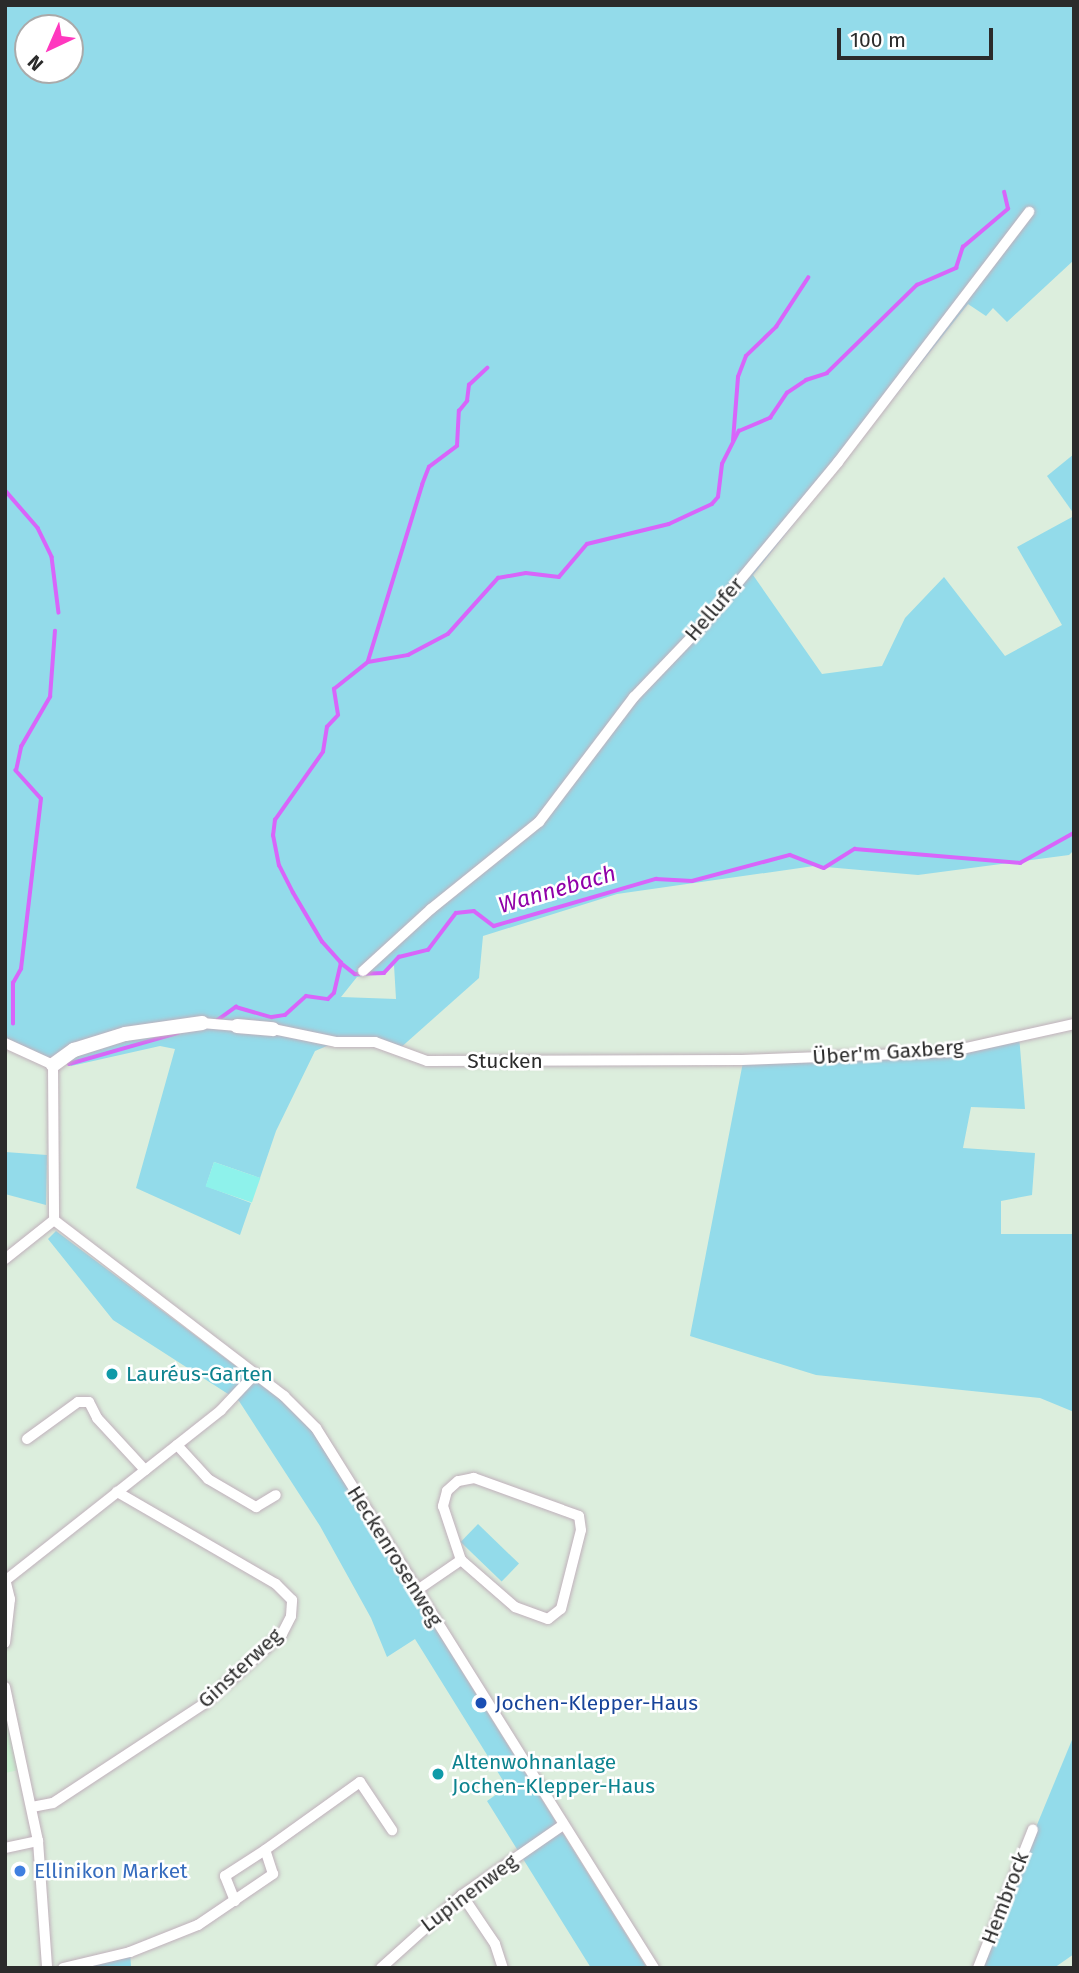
<!DOCTYPE html>
<html>
<head>
<meta charset="utf-8">
<style>
	body { margin:0 }
	#map { position:relative; width:1079px; height:1973px; overflow:hidden; background:#dceedd; font-family:"Fira Sans",sans-serif }
	div>[style] { position:absolute }
	[style*='--x'] { left:calc(var(--x)*1px); top:calc(var(--y)*1px); width:calc(var(--w)*1px); rotate:calc(var(--a)*1deg) }
	.education>* { inset:0; background:#caf1d1 }
	.green>* { inset:0; background:#93dbea; transform-origin:0 0 }
	.pitch>* { inset:0; background:#8ef2eb; transform-origin:0 0 }
	.stream>* { height:3.5px; margin:-1.75px; padding:0 1.75px; transform-origin:1.75px; border-radius:1.75px; background:#d865fa }
	.roads { filter:drop-shadow(0 0 2px #c0b0bb) drop-shadow(0 0 2px #c0b0bb) }
	.street>* { height:10px; margin:-5px; padding:0 5px; transform-origin:5px; border-radius:5px; background:#fff }
	.secondary>* { height:14px; margin:-7px; padding:0 7px; transform-origin:7px; border-radius:7px; background:#fff }
	.dots>* { width:19px; height:19px; translate:-50% -50%; box-sizing:border-box; border:4px solid #fff; border-radius:50% }
	span { translate:-50% -50%; white-space:nowrap; text-align:center; line-height:1.15; -webkit-text-stroke:5px #fff; paint-order:stroke }
	.street-label { font-size:21px; color:#2b2b2b }
	.culture-label { font-size:21px; color:#0d838f }
	.left { translate:0 -50%; text-align:left }
	.transit-label { font-size:21px; color:#164399 }
	.shop-label { font-size:21px; color:#366cbe }
	.water-label { font-size:23px; color:#9001a9; font-style:italic }
	.frame { position:absolute; inset:0; border:7px solid #2b2b2b; pointer-events:none }
	.north { position:absolute; left:14px; top:14px; width:70px; height:70px; box-sizing:border-box; background:#fff; border:2px solid #aaa; border-radius:50%; rotate:224deg; font-size:19px; font-weight:700; line-height:28px; text-align:center; color:#2b2b2b }
	.north::after { content:''; display:block; margin:auto; width:24px; height:32px; background:#ff38bf; clip-path:polygon(50% 0,100% 100%,50% 72%,0 100%) }
	.scale { position:absolute; left:837px; top:28px; width:156px; height:32px; box-sizing:border-box; border:4px solid #2b2b2b; border-top:0; padding-left:9px; font-size:21px; line-height:24px; white-space:nowrap; color:#2b2b2b; -webkit-text-stroke:5px #fff; paint-order:stroke }
</style>
</head>
<body>
<div id="map">
	<div class="education">
		<i style="clip-path:polygon(5px 1686px,23px 1769px,5px 1773px)"></i>
	</div>
	<div class="green">
		<i style="clip-path:polygon(evenodd,5px 5px,1074px 5px,1074px 260px,1007px 322px,993px 308px,986px 316px,968px 304px,753px 575px,822px 674px,882px 666px,905px 618px,944px 577px,1005px 656px,1062px 625px,1017px 547px,1074px 516px,1074px 850px,1069px 855px,918px 875px,814px 866px,617px 894px,483px 936px,479px 978px,398px 1050px,375px 1042px,336px 1042px,315px 1051px,276px 1131px,260px 1178px,214px 1162px,206px 1186px,251px 1203px,240px 1235px,136px 1188px,175px 1049px,160px 1046px,71px 1066px,70px 1060px,53px 1065px,5px 1040px,5px 5px,28px 28px,70px 28px,70px 70px,28px 70px,28px 28px,5px 5px,394px 965px,396px 999px,341px 997px,357px 977px,384px 973px,394px 965px)"></i>
		<i style="clip-path:polygon(1074px 454px,1074px 514px,1047px 476px)"></i>
		<i style="clip-path:polygon(1019px 1035px,1025px 1109px,971px 1107px,963px 1148px,1035px 1153px,1032px 1195px,1001px 1201px,1001px 1234px,1074px 1234px,1074px 1412px,1040px 1398px,816px 1375px,690px 1336px,744px 1057px,948px 1050px)"></i>
		<i style="clip-path:polygon(5px 1152px,47px 1155px,46px 1205px,5px 1194px)"></i>
		<i style="clip-path:polygon(56px 1231px,281px 1400px,312px 1431px,647px 1968px,591px 1968px,487px 1801px,507px 1787px,415px 1639px,387px 1657px,371px 1618px,320px 1526px,239px 1401px,113px 1320px,48px 1239px)"></i>
		<i style="left:478px;top:1524px;width:57px;height:25px;rotate:44deg"></i>
		<i style="clip-path:polygon(1074px 1735px,1074px 1954px,1054px 1968px,978px 1968px)"></i>
		<i style="clip-path:polygon(130px 1952px,131px 1966px,127px 1968px,74px 1968px)"></i>
	</div>
	<div class="pitch">
		<i style="left:214px;top:1162px;width:49px;height:26px;rotate:19deg"></i>
	</div>
	<div class="stream">
		<i style="--x:733;--y:441;--w:64;--a:-85.5"></i>
		<i style="--x:738;--y:377;--w:22;--a:-69"></i>
		<i style="--x:746;--y:356;--w:42;--a:-44"></i>
		<i style="--x:776;--y:327;--w:59;--a:-56.9"></i>
		<i style="--x:5;--y:490;--w:50;--a:49"></i>
		<i style="--x:38;--y:528;--w:32;--a:64"></i>
		<i style="--x:52;--y:557;--w:56;--a:82.9"></i>
		<i style="--x:368;--y:661;--w:184;--a:-72.9"></i>
		<i style="--x:422;--y:485;--w:19;--a:-69"></i>
		<i style="--x:429;--y:467;--w:35;--a:-37"></i>
		<i style="--x:457;--y:446;--w:35;--a:-87"></i>
		<i style="--x:459;--y:411;--w:13;--a:-51"></i>
		<i style="--x:467;--y:401;--w:16;--a:-83"></i>
		<i style="--x:469;--y:385;--w:25;--a:-43"></i>
		<i style="--x:341;--y:963;--w:28;--a:-132"></i>
		<i style="--x:322;--y:942;--w:57;--a:-120.6"></i>
		<i style="--x:293;--y:893;--w:30;--a:-117"></i>
		<i style="--x:279;--y:866;--w:31;--a:-101"></i>
		<i style="--x:273;--y:836;--w:16;--a:-83"></i>
		<i style="--x:275;--y:820;--w:83;--a:-54.8"></i>
		<i style="--x:323;--y:752;--w:25;--a:-81"></i>
		<i style="--x:327;--y:727;--w:16;--a:-47"></i>
		<i style="--x:338;--y:715;--w:26;--a:-99"></i>
		<i style="--x:334;--y:689;--w:43;--a:-38.5"></i>
		<i style="--x:368;--y:662;--w:41;--a:-9.9"></i>
		<i style="--x:408;--y:655;--w:45;--a:-27.7"></i>
		<i style="--x:448;--y:634;--w:75;--a:-48.2"></i>
		<i style="--x:498;--y:578;--w:28;--a:-10"></i>
		<i style="--x:526;--y:573;--w:33;--a:7"></i>
		<i style="--x:559;--y:577;--w:43;--a:-49.7"></i>
		<i style="--x:587;--y:544;--w:84;--a:-13.7"></i>
		<i style="--x:669;--y:524;--w:47;--a:-24.9"></i>
		<i style="--x:712;--y:504;--w:9;--a:-49"></i>
		<i style="--x:718;--y:497;--w:33;--a:-83"></i>
		<i style="--x:722;--y:464;--w:37;--a:-63"></i>
		<i style="--x:739;--y:431;--w:34;--a:-23"></i>
		<i style="--x:770;--y:418;--w:30;--a:-56"></i>
		<i style="--x:787;--y:393;--w:23;--a:-34"></i>
		<i style="--x:806;--y:380;--w:22;--a:-18"></i>
		<i style="--x:827;--y:373;--w:126;--a:-44.4"></i>
		<i style="--x:917;--y:285;--w:43;--a:-23.6"></i>
		<i style="--x:956;--y:268;--w:22;--a:-72"></i>
		<i style="--x:963;--y:247;--w:59;--a:-40.2"></i>
		<i style="--x:1008;--y:209;--w:17;--a:-103"></i>
		<i style="--x:215;--y:1022;--w:26;--a:-36"></i>
		<i style="--x:236;--y:1007;--w:37;--a:16"></i>
		<i style="--x:272;--y:1017;--w:13;--a:-9"></i>
		<i style="--x:285;--y:1015;--w:28;--a:-42"></i>
		<i style="--x:306;--y:996;--w:22;--a:8"></i>
		<i style="--x:328;--y:999;--w:8;--a:-45"></i>
		<i style="--x:334;--y:993;--w:31;--a:-77"></i>
		<i style="--x:341;--y:963;--w:18;--a:38"></i>
		<i style="--x:355;--y:974;--w:29;--a:-2"></i>
		<i style="--x:384;--y:973;--w:22;--a:-47"></i>
		<i style="--x:399;--y:957;--w:30;--a:-14"></i>
		<i style="--x:428;--y:950;--w:46;--a:-52.9"></i>
		<i style="--x:456;--y:913;--w:18;--a:-6"></i>
		<i style="--x:474;--y:911;--w:25;--a:37"></i>
		<i style="--x:494;--y:926;--w:169;--a:-16.2"></i>
		<i style="--x:656;--y:879;--w:36;--a:3"></i>
		<i style="--x:692;--y:881;--w:101;--a:-14.9"></i>
		<i style="--x:790;--y:855;--w:36;--a:21"></i>
		<i style="--x:824;--y:868;--w:36;--a:-32"></i>
		<i style="--x:855;--y:849;--w:166;--a:4.8"></i>
		<i style="--x:1020;--y:863;--w:62;--a:-29.1"></i>
		<i style="--x:13;--y:1024;--w:41;--a:-90"></i>
		<i style="--x:13;--y:983;--w:16;--a:-60"></i>
		<i style="--x:21;--y:969;--w:171;--a:-83.3"></i>
		<i style="--x:41;--y:799;--w:38;--a:-132"></i>
		<i style="--x:16;--y:771;--w:25;--a:-78"></i>
		<i style="--x:21;--y:747;--w:58;--a:-59.9"></i>
		<i style="--x:50;--y:697;--w:66;--a:-85.7"></i>
		<i style="--x:69;--y:1064;--w:113;--a:-15.9"></i>
	</div>
	<div class="roads">
		<div class="street">
			<i style="--x:363;--y:971;--w:92;--a:-42.4"></i>
			<i style="--x:431;--y:909;--w:139;--a:-38.9"></i>
			<i style="--x:539;--y:822;--w:157;--a:-52.8"></i>
			<i style="--x:634;--y:697;--w:98;--a:-46.2"></i>
			<i style="--x:702;--y:626;--w:213;--a:-50.3"></i>
			<i style="--x:838;--y:462;--w:315;--a:-52.6"></i>
			<i style="--x:202;--y:1023;--w:35;--a:5"></i>
			<i style="--x:273;--y:1029;--w:64;--a:11.7"></i>
			<i style="--x:336;--y:1042;--w:39;--a:0"></i>
			<i style="--x:375;--y:1042;--w:55;--a:20.1"></i>
			<i style="--x:427;--y:1061;--w:315;--a:-0.2"></i>
			<i style="--x:742;--y:1060;--w:206;--a:-2.2"></i>
			<i style="--x:948;--y:1052;--w:129;--a:-12.5"></i>
			<i style="--x:5;--y:1043;--w:53;--a:24.6"></i>
			<i style="--x:53;--y:1065;--w:155;--a:89.6"></i>
			<i style="--x:54;--y:1220;--w:63;--a:141.5"></i>
			<i style="--x:54;--y:1220;--w:290;--a:37.4"></i>
			<i style="--x:284;--y:1396;--w:45;--a:45"></i>
			<i style="--x:316;--y:1428;--w:637;--a:57.96"></i>
			<i style="--x:27;--y:1439;--w:63;--a:-36"></i>
			<i style="--x:78;--y:1402;--w:11;--a:0"></i>
			<i style="--x:89;--y:1402;--w:18;--a:63"></i>
			<i style="--x:97;--y:1418;--w:71;--a:47.3"></i>
			<i style="--x:177;--y:1445;--w:46;--a:47.6"></i>
			<i style="--x:208;--y:1479;--w:56;--a:30.3"></i>
			<i style="--x:256;--y:1507;--w:23;--a:-31"></i>
			<i style="--x:5;--y:1579;--w:21;--a:76"></i>
			<i style="--x:10;--y:1599;--w:44;--a:96.5"></i>
			<i style="--x:6;--y:1580;--w:274;--a:-38.3"></i>
			<i style="--x:221;--y:1410;--w:50;--a:-46.6"></i>
			<i style="--x:416;--y:1591;--w:55;--a:-34.6"></i>
			<i style="--x:461;--y:1560;--w:72;--a:41"></i>
			<i style="--x:515;--y:1607;--w:35;--a:20"></i>
			<i style="--x:548;--y:1619;--w:16;--a:-38"></i>
			<i style="--x:561;--y:1609;--w:81;--a:-75.8"></i>
			<i style="--x:581;--y:1530;--w:14;--a:-98"></i>
			<i style="--x:579;--y:1516;--w:112;--a:-160.1"></i>
			<i style="--x:474;--y:1478;--w:16;--a:169"></i>
			<i style="--x:458;--y:1481;--w:15;--a:138"></i>
			<i style="--x:447;--y:1491;--w:16;--a:105"></i>
			<i style="--x:443;--y:1506;--w:57;--a:71.6"></i>
			<i style="--x:5;--y:1687;--w:157;--a:77.9"></i>
			<i style="--x:38;--y:1841;--w:127;--a:85.9"></i>
			<i style="--x:32;--y:1807;--w:21;--a:-11"></i>
			<i style="--x:53;--y:1803;--w:181;--a:-33.3"></i>
			<i style="--x:204;--y:1704;--w:105;--a:-41.9"></i>
			<i style="--x:282;--y:1634;--w:20;--a:-63"></i>
			<i style="--x:291;--y:1616;--w:16;--a:-86"></i>
			<i style="--x:292;--y:1600;--w:23;--a:-135"></i>
			<i style="--x:276;--y:1584;--w:184;--a:-149.9"></i>
			<i style="--x:5;--y:1848;--w:34;--a:-12"></i>
			<i style="--x:462;--y:1895;--w:59;--a:56"></i>
			<i style="--x:495;--y:1944;--w:25;--a:72"></i>
			<i style="--x:235;--y:1901;--w:27;--a:-112"></i>
			<i style="--x:225;--y:1876;--w:48;--a:-33"></i>
			<i style="--x:63;--y:1968;--w:69;--a:-13.4"></i>
			<i style="--x:130;--y:1952;--w:73;--a:-21.7"></i>
			<i style="--x:198;--y:1925;--w:91;--a:-34.2"></i>
			<i style="--x:273;--y:1874;--w:25;--a:-108"></i>
			<i style="--x:265;--y:1850;--w:117;--a:-35.6"></i>
			<i style="--x:360;--y:1782;--w:58;--a:56.3"></i>
			<i style="--x:381;--y:1968;--w:109;--a:-42"></i>
			<i style="--x:462;--y:1895;--w:123;--a:-34.7"></i>
			<i style="--x:978;--y:1968;--w:149;--a:-68.4"></i>
		</div>
		<div class="secondary">
			<i style="--x:237;--y:1026;--w:36;--a:5"></i>
			<i style="--x:53;--y:1065;--w:26;--a:-36"></i>
			<i style="--x:74;--y:1050;--w:53;--a:-17.4"></i>
			<i style="--x:125;--y:1034;--w:78;--a:-8.1"></i>
		</div>
	</div>
	<div class="dots">
		<i style="left:112px;top:1374px;background:#0f9aa8"></i>
		<i style="left:481px;top:1703px;background:#1a4fb4"></i>
		<i style="left:438px;top:1774px;background:#0f9aa8"></i>
		<i style="left:20px;top:1871px;background:#3f7fe0"></i>
	</div>
	<div class="street-label">
		<span style="left:714px;top:609px;rotate:-49deg">Hellufer</span>
		<span style="left:888px;top:1052px;rotate:-4deg">Über'm Gaxberg</span>
		<span style="left:505px;top:1061px">Stucken</span>
		<span style="left:395px;top:1556px;rotate:58deg">Heckenrosenweg</span>
		<span style="left:240px;top:1668px;rotate:-43deg">Ginsterweg</span>
		<span style="left:469px;top:1893px;rotate:-37deg">Lupinenweg</span>
		<span style="left:1005px;top:1898px;rotate:-69deg">Hembrock</span>
	</div>
	<div class="culture-label">
		<span class="left" style="left:126px;top:1374px">Lauréus-Garten</span>
		<span class="left" style="left:452px;top:1774px">Altenwohnanlage<br>Jochen-Klepper-Haus</span>
	</div>
	<div class="transit-label">
		<span class="left" style="left:495px;top:1703px">Jochen-Klepper-Haus</span>
	</div>
	<div class="shop-label">
		<span class="left" style="left:34px;top:1871px">Ellinikon Market</span>
	</div>
	<div class="water-label">
		<span style="left:557px;top:889px;rotate:-16deg">Wannebach</span>
	</div>
	<div class="frame"></div>
	<div class="north">N</div>
	<div class="scale">100 m</div>
</div>
</body>
</html>
